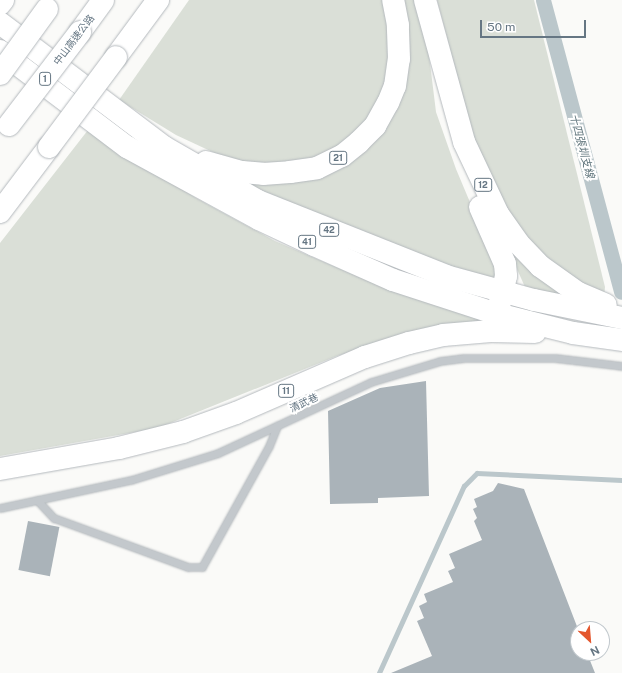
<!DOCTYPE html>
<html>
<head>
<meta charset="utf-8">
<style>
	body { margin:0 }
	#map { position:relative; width:622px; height:673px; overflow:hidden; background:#fafaf8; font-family:"Public Sans","Noto Sans TC",sans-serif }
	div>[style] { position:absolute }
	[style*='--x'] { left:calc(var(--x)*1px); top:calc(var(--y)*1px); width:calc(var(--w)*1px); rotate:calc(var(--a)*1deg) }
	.green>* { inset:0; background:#dadfd7 }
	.stream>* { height:4.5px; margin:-2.25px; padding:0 2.25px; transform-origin:2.25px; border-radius:2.25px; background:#bbc7cb }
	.canal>* { height:15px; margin:-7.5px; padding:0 7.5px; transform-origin:7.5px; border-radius:7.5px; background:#bbc7cb }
	.building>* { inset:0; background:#aab3b9; transform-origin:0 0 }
	.roads { filter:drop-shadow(0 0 1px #b4b9bd) drop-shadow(0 0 1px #b4b9bd) }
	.lane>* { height:7px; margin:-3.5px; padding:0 3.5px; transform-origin:3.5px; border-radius:3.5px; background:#c3c8cc }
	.highway>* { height:22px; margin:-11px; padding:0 11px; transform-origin:11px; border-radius:11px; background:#fff }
	.bridges { filter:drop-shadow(0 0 1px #b4b9bd) drop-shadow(0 0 1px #b4b9bd) }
	.highway-bridge>* { height:22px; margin:-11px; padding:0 11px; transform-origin:11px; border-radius:11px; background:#fff }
	span { translate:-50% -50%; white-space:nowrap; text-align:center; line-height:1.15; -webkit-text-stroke:4px #fff; paint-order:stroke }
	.shield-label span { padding:1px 3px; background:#fff; border:1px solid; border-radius:3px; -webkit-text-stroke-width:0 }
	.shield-label { font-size:9px; color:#657683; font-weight:700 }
	.street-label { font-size:10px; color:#657683 }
	.water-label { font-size:11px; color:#60757c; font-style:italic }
	.north { position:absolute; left:570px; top:621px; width:40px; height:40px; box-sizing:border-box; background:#fff; border:1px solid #c1c8cd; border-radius:50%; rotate:154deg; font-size:11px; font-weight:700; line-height:16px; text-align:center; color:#657683 }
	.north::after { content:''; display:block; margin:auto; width:14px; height:18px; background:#e4572e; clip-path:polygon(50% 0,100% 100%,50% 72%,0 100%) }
	.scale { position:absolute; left:480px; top:20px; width:106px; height:18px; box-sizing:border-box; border:2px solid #657683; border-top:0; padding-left:5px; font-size:12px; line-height:14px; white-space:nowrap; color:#657683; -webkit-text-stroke:3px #fff; paint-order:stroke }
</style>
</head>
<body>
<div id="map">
	<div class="green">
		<i style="clip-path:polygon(189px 0,391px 0,395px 51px,379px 107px,349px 140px,323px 157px,284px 167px,234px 162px,176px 135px,119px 100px)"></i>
		<i style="clip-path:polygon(400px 0,416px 0,427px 39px,436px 112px,456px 169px,496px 264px,494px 282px,273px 199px,245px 183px,300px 174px,386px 117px)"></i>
		<i style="clip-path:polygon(437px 0,534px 0,605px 287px,604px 297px,544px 263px,509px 222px,479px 159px)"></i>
		<i style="clip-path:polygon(88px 130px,196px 198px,275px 241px,359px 277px,490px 319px,488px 323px,437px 325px,337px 356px,158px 428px,0 456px,0 243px)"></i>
		<i style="clip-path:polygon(505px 242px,561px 290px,560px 299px,525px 287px)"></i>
	</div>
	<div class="stream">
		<i style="--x:379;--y:673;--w:205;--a:-65.6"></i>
		<i style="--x:464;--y:486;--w:18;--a:-45"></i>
		<i style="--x:477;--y:473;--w:145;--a:2.8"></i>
	</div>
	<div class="canal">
		<i style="--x:543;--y:0;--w:302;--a:75"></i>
	</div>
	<div class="building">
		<i style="clip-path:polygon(426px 381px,429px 496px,378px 498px,378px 503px,330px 504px,328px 411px,380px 388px)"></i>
		<i style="clip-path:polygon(498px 483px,524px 489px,578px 629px,578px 653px,587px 653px,595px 673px,391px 673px,432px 656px,417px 621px,424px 618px,419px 606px,427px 602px,424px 594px,453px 582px,448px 571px,455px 568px,449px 554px,482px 540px,474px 521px,477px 518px,473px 509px,477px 507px,474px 499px,493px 491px)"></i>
		<i style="left:28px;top:521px;width:32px;height:50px;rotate:11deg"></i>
	</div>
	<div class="roads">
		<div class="lane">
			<i style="--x:37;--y:500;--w:25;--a:47"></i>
			<i style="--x:54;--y:518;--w:143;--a:20.1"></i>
			<i style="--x:188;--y:567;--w:14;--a:0"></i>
			<i style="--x:202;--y:567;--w:138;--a:-61"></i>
			<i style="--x:269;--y:446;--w:22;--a:-68"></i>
			<i style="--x:0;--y:508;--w:134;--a:-12.1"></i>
			<i style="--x:131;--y:480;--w:91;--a:-17.2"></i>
			<i style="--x:218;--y:453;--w:169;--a:-24.9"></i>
			<i style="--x:371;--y:382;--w:72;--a:-16.9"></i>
			<i style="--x:440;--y:361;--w:24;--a:-7"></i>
			<i style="--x:464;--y:358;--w:91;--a:0"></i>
			<i style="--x:555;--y:358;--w:67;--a:6.8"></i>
		</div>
		<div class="highway">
			<i style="--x:425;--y:0;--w:147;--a:74.6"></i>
			<i style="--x:464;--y:142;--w:80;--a:64.7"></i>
			<i style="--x:498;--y:214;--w:35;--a:55"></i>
			<i style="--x:518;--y:243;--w:32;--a:46"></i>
			<i style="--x:540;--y:266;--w:47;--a:35.4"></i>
			<i style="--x:578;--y:293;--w:30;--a:23"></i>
			<i style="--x:0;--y:4;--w:5;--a:-53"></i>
			<i style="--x:0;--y:23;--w:206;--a:37.1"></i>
			<i style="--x:164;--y:147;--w:108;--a:29.9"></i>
			<i style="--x:258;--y:201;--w:202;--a:21.7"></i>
			<i style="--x:446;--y:276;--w:91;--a:15.3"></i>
			<i style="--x:534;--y:300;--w:90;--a:11.6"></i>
			<i style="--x:80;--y:32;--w:39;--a:-54"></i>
			<i style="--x:0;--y:51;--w:159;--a:37.1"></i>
			<i style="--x:127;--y:147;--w:150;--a:28.6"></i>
			<i style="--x:259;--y:219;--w:61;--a:25.3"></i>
			<i style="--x:314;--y:245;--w:86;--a:23.9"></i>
			<i style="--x:393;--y:280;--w:109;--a:18.1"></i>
			<i style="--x:497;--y:314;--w:78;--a:14"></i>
			<i style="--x:573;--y:333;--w:49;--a:8.1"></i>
			<i style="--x:116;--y:57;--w:71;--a:-53.6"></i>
			<i style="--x:206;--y:162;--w:37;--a:16"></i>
			<i style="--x:242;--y:172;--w:21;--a:5"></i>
			<i style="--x:263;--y:174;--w:27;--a:-4"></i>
			<i style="--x:290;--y:172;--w:27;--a:-8"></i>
			<i style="--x:317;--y:168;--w:28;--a:-26"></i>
			<i style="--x:342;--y:156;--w:22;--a:-39"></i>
			<i style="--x:359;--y:142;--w:23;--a:-45"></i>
			<i style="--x:375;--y:126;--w:26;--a:-61"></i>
			<i style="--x:388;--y:103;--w:18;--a:-68"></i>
			<i style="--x:395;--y:86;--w:27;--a:-82"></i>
			<i style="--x:399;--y:59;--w:34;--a:-92"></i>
			<i style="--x:398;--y:25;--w:25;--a:-101"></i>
			<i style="--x:480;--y:207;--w:62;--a:66.3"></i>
			<i style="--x:505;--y:264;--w:12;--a:85"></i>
			<i style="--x:506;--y:276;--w:32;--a:103"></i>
			<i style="--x:0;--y:212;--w:81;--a:-53"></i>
			<i style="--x:0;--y:469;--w:121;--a:-10"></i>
			<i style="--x:119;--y:448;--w:66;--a:-14"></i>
			<i style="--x:183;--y:432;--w:56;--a:-19.7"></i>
			<i style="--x:236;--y:413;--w:141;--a:-23.5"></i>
			<i style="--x:365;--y:357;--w:46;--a:-17.7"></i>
			<i style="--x:409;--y:343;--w:35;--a:-13"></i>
			<i style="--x:443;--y:335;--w:48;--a:-4.8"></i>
			<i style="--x:491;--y:331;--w:44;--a:1.3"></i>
		</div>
	</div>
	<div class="bridges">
		<div class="highway-bridge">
			<i style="--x:0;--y:74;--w:80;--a:-54.1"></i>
			<i style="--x:9;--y:125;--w:117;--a:-52.6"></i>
			<i style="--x:49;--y:147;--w:112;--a:-53.3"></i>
		</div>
	</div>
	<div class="shield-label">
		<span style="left:45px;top:79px">1</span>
		<span style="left:338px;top:158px">21</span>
		<span style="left:483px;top:185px">12</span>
		<span style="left:329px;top:230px">42</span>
		<span style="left:307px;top:242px">41</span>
		<span style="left:286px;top:391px">11</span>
	</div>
	<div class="street-label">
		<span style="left:74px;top:40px;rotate:-53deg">中山高速公路</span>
		<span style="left:304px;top:403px;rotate:-25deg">清武巷</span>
	</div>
	<div class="water-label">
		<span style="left:582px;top:146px;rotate:75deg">十四張圳支線</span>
	</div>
	<div class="north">N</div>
	<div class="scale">50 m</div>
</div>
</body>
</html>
